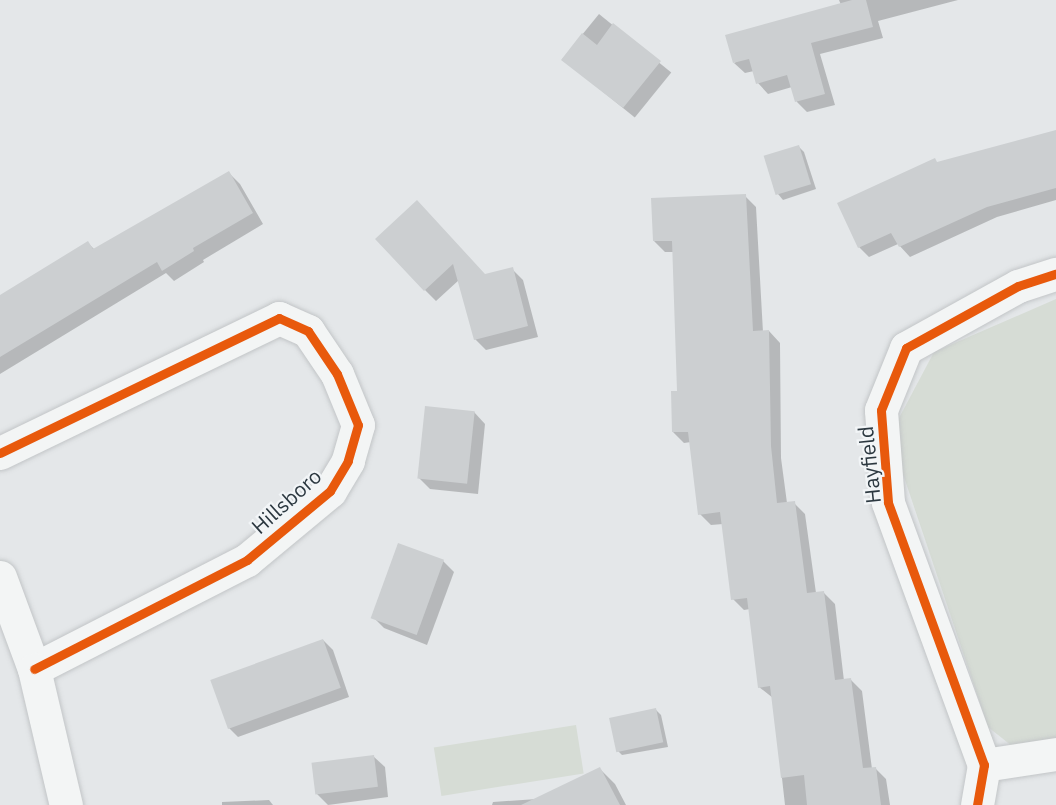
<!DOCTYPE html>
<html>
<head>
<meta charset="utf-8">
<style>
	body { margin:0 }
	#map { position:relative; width:1056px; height:805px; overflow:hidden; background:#e4e7e9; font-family:"IBM Plex Sans",sans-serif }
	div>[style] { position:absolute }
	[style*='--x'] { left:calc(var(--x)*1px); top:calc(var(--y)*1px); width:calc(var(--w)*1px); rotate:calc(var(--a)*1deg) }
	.green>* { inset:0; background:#d6dcd5; transform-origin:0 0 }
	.shadow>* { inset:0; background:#0003; transform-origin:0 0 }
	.building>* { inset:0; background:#cccfd1; transform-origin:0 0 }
	.roads { filter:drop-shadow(0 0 2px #c2c5c7) drop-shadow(0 0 2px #c2c5c7) }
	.minor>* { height:33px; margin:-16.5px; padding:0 16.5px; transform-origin:16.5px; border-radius:16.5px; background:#f3f5f5 }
	.cycleway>* { height:9px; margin:-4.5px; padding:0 4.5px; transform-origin:4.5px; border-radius:4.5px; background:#e8590c }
	span { translate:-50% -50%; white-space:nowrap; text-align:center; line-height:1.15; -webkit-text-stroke:4.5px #f2f5f7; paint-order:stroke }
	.street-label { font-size:21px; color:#2c3840 }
</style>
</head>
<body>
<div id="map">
	<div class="green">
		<i style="clip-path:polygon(1056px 299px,1056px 739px,1012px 746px,988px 727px,899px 462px,899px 418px,934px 352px)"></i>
		<i style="left:576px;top:725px;width:49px;height:144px;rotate:81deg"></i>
	</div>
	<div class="shadow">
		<i style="clip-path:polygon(839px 0,958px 0,878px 21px,883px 38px,820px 54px,835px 105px,807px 112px,797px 102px,792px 87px,768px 94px,758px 83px,754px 71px,745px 73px,734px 63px,841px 5px)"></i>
		<i style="left:599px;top:14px;width:93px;height:58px;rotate:39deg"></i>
		<i style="clip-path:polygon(1056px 131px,1056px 200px,997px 217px,910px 257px,898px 244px,869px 257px,859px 247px,938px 163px)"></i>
		<i style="clip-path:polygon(799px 147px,804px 152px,816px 189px,783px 200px,778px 194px)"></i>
		<i style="clip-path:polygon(229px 173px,240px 184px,263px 224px,203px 260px,204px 262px,174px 281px,166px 273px,0 374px,0 297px,88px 243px,95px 250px)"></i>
		<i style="clip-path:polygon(745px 196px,756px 207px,763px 332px,769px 331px,780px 343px,781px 458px,787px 503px,794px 503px,805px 514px,816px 593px,824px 593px,835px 604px,844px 681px,851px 680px,862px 691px,872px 769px,875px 768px,886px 779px,890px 805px,785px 805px,773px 698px,759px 687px,750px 609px,744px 610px,733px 599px,723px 524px,711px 525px,700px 514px,691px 442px,684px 443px,673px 432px,679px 393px,673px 252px,665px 252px,654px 241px)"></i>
		<i style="clip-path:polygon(417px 203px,485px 276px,512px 269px,523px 280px,538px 337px,486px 350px,475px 339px,459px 280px,436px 301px,425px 290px)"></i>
		<i style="clip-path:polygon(474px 412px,485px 424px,478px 494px,430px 489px,419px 478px)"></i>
		<i style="clip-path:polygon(443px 561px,454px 572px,427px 645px,384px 628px,373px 617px)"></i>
		<i style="clip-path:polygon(323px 640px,333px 650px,349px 697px,238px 737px,228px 727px)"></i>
		<i style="clip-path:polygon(656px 710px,661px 715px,668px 747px,622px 755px,617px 750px)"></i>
		<i style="clip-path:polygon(373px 756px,385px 767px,388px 797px,328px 805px,317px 794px)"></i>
		<i style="clip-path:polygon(600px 769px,615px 784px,626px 805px,492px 805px,493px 802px,537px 799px)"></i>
		<i style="clip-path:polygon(269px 800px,273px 805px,222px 805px,222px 802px)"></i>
	</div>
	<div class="building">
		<i style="clip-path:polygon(852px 0,866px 0,873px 27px,811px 43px,825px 94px,795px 102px,787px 75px,756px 84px,749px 59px,733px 63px,725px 35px)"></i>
		<i style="clip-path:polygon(613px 23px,661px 61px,623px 108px,561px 60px,582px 33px,597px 45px)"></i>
		<i style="clip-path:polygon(1056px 130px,1056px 188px,987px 207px,899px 247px,891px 233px,858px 248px,837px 203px,935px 158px,937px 162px)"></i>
		<i style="left:799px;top:145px;width:41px;height:37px;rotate:73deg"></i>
		<i style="clip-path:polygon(229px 171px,253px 213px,193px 248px,194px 251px,162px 271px,157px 262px,0 357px,0 295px,88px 241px,93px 249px)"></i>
		<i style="clip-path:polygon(746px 194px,753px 331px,769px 330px,771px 446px,777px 503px,795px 501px,807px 593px,824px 591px,835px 680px,851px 678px,863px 768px,876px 767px,881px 805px,807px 805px,804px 775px,781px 778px,770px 686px,758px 688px,747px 598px,731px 600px,720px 512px,698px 515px,688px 432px,672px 432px,671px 391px,677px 391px,672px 241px,653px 241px,651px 198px)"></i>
		<i style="clip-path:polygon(417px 200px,485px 274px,513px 267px,528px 326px,474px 340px,453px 264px,424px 291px,375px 239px)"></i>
		<i style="left:425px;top:406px;width:50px;height:73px;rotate:6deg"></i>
		<i style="left:398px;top:543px;width:49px;height:80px;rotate:20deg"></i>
		<i style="left:323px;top:639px;width:52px;height:120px;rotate:70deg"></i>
		<i style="left:656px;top:708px;width:35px;height:48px;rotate:78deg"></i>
		<i style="left:374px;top:755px;width:32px;height:63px;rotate:83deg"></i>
		<i style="clip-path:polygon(600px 767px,620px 805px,521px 805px)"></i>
	</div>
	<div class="roads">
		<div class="minor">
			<i style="--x:0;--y:453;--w:310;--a:-25.8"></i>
			<i style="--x:279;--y:318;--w:32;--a:24"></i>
			<i style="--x:308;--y:331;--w:52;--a:56"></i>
			<i style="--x:337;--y:374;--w:55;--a:67.6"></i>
			<i style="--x:358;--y:425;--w:37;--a:106"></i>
			<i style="--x:348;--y:461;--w:35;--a:121"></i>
			<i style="--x:330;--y:491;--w:108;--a:140.3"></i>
			<i style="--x:247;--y:560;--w:239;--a:152.9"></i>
			<i style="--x:0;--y:577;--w:98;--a:69.7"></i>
			<i style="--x:34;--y:669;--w:140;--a:76.8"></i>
			<i style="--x:984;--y:765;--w:73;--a:-8.7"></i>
			<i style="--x:977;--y:805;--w:41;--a:-80.1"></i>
			<i style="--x:984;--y:765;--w:280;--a:-110.1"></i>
			<i style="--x:888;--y:502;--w:92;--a:-94.4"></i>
			<i style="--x:881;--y:410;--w:67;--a:-68"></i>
			<i style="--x:906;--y:348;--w:128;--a:-29"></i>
			<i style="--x:1018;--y:286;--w:40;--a:-18"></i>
		</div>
	</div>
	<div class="cycleway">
		<i style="--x:0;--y:453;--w:310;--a:-25.8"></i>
		<i style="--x:279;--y:318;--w:32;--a:24"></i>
		<i style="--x:308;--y:331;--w:52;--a:56"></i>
		<i style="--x:337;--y:374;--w:55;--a:67.6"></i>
		<i style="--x:358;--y:425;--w:37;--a:106"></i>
		<i style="--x:348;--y:461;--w:35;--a:121"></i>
		<i style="--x:330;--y:491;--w:108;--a:140.3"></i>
		<i style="--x:247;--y:560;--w:239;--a:152.9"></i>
		<i style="--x:977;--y:805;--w:41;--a:-80.1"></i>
		<i style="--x:984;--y:765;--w:280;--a:-110.1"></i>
		<i style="--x:888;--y:502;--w:92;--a:-94.4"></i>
		<i style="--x:881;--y:410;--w:67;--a:-68"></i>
		<i style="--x:906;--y:348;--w:128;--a:-29"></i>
		<i style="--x:1018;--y:286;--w:40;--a:-18"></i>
	</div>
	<div class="street-label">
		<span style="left:869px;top:465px;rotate:-96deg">Hayfield</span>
		<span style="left:286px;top:501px;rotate:-42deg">Hillsboro</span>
	</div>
</div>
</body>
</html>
